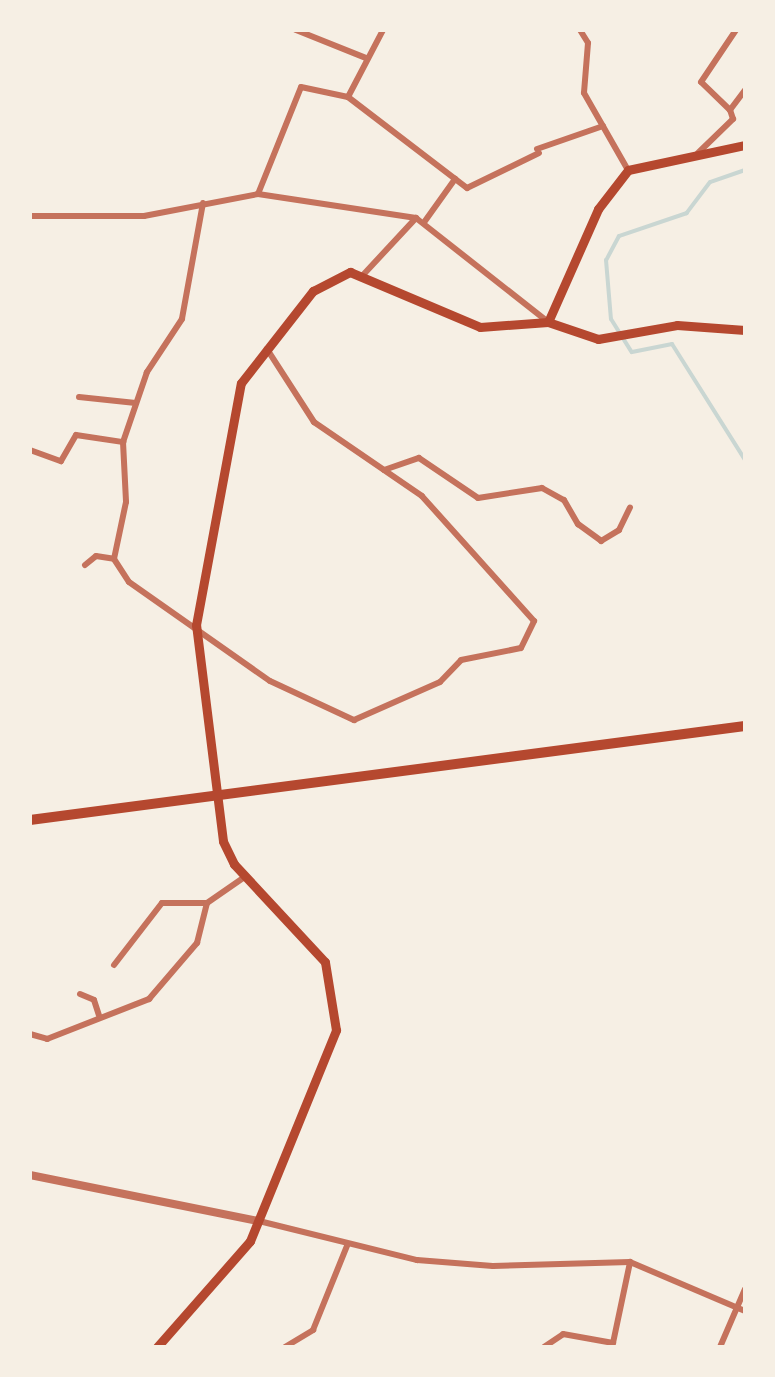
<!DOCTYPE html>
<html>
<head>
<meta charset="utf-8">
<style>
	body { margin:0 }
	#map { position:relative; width:775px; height:1377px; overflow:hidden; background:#f6efe4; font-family:"DM Sans",sans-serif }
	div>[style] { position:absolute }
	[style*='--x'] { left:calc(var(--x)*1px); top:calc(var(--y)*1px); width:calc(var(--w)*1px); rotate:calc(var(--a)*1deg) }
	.stream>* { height:4px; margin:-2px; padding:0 2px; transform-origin:2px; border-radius:2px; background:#c9d6d2 }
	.minor>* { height:6px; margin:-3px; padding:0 3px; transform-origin:3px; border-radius:3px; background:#c5725c }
	.tertiary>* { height:8px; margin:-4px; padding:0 4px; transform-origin:4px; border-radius:4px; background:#c5725c }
	.secondary>* { height:9px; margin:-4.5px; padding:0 4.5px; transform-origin:4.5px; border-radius:4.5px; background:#b5482f }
	.primary>* { height:10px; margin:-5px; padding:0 5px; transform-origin:5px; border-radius:5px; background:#b5482f }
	span { translate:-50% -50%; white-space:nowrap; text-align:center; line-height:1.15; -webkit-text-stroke:8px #f6efe4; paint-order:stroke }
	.frame { position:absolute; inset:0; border:32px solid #f6efe4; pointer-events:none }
</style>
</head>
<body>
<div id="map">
	<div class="stream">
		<i style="--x:745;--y:170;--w:37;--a:161"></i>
		<i style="--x:710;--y:182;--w:39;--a:127"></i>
		<i style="--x:687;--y:213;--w:72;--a:161.3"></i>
		<i style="--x:619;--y:236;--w:27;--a:118"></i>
		<i style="--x:606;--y:260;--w:59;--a:85.2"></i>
		<i style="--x:611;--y:319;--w:39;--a:58"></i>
		<i style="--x:632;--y:352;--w:41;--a:-11.3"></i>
		<i style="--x:672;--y:344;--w:137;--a:57.8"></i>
	</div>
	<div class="minor">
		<i style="--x:296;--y:30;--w:75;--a:21.8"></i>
		<i style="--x:580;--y:30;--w:15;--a:58"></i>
		<i style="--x:588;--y:43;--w:50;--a:94.6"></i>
		<i style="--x:584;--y:93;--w:89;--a:60.3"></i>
		<i style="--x:348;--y:97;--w:76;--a:-62.4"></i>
		<i style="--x:730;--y:110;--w:40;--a:-136"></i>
		<i style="--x:701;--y:82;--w:63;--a:-56.1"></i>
		<i style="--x:537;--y:149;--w:70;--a:-19.2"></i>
		<i style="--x:698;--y:153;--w:49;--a:-44.2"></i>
		<i style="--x:733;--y:119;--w:9;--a:-108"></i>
		<i style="--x:730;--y:110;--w:25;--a:-53"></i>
		<i style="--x:258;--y:194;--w:115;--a:-68.1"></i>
		<i style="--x:301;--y:87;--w:48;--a:12"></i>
		<i style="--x:348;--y:97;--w:150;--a:37.4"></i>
		<i style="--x:467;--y:188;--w:80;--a:-25.9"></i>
		<i style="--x:203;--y:203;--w:118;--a:100.3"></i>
		<i style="--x:182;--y:319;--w:64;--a:123.4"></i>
		<i style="--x:147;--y:372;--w:74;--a:108.9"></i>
		<i style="--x:123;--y:442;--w:60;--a:87.1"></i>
		<i style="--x:126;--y:502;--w:58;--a:101.9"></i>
		<i style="--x:114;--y:559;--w:27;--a:57"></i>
		<i style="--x:129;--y:582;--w:172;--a:35.1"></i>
		<i style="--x:270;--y:681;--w:93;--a:24.9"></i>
		<i style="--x:354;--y:720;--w:94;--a:-23.8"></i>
		<i style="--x:440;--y:682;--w:30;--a:-46"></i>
		<i style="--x:461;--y:660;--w:61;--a:-11.3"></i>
		<i style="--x:521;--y:648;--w:30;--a:-64"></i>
		<i style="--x:534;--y:621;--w:168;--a:-131.9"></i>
		<i style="--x:422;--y:496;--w:131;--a:-145.6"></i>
		<i style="--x:314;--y:422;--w:87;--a:-122.8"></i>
		<i style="--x:30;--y:216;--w:114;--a:0"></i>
		<i style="--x:144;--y:216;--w:116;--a:-10.9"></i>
		<i style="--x:258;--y:194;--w:160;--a:8.6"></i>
		<i style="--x:416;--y:218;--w:168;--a:38.2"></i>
		<i style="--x:425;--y:221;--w:52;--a:-54.5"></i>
		<i style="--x:363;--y:275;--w:78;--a:-47.1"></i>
		<i style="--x:79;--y:397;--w:57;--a:6"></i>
		<i style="--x:30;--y:450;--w:33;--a:20"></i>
		<i style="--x:61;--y:461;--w:30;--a:-60"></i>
		<i style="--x:76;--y:435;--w:48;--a:8.5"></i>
		<i style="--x:384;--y:470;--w:37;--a:-19"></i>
		<i style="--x:419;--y:458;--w:71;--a:34.1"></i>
		<i style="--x:478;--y:498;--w:65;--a:-8.9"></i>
		<i style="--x:542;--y:488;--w:25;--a:29"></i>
		<i style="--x:564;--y:500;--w:28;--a:60"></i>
		<i style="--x:578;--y:524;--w:29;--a:36"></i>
		<i style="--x:601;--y:541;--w:21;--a:-31"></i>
		<i style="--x:619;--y:530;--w:25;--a:-64"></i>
		<i style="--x:85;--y:565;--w:14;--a:-39"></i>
		<i style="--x:96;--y:556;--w:18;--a:9"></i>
		<i style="--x:114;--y:965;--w:78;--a:-52.3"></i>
		<i style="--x:162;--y:903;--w:45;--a:0"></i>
		<i style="--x:80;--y:994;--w:15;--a:23"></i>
		<i style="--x:94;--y:1000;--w:16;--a:72"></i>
		<i style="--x:30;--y:1034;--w:18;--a:16"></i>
		<i style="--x:47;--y:1039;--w:110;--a:-21.4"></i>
		<i style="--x:149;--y:999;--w:74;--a:-49.4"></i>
		<i style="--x:197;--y:943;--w:41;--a:-76"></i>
		<i style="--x:207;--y:903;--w:47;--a:-34.7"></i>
		<i style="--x:259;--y:1221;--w:163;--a:13.9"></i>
		<i style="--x:417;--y:1260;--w:76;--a:4.5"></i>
		<i style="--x:493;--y:1266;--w:137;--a:-1.7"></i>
		<i style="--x:630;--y:1262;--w:125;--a:23.1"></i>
		<i style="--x:285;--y:1347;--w:33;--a:-31"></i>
		<i style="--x:313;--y:1330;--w:91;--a:-68"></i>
		<i style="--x:544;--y:1347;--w:23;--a:-34"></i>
		<i style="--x:563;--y:1334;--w:51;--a:10.2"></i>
		<i style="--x:613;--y:1343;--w:83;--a:-78.1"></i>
		<i style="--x:720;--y:1347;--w:63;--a:-66.7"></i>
	</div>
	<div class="tertiary">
		<i style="--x:30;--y:1175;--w:234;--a:11.4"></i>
	</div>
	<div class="secondary">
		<i style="--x:548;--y:322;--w:53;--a:18.8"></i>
		<i style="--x:598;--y:339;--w:80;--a:-10"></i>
		<i style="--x:677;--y:325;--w:68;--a:4.2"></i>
		<i style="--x:157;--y:1347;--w:141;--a:-48.7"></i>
		<i style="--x:250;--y:1241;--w:228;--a:-67.8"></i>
		<i style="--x:336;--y:1030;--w:69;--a:-99.2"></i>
		<i style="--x:325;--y:962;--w:134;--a:-132.9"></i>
		<i style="--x:234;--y:864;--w:25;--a:-116"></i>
		<i style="--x:223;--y:841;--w:218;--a:-97.1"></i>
		<i style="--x:196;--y:625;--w:246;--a:-79.5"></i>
		<i style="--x:241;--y:383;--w:117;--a:-52"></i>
		<i style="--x:313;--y:291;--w:42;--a:-27.2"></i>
		<i style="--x:350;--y:272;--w:141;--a:22.9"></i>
		<i style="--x:480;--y:327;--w:68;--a:-4.2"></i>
		<i style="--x:548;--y:322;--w:124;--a:-66.1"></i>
		<i style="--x:598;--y:209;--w:49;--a:-52.4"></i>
		<i style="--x:628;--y:170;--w:120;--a:-12.1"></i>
	</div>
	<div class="primary">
		<i style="--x:30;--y:820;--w:721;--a:-7.49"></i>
	</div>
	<div class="frame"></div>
</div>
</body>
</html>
